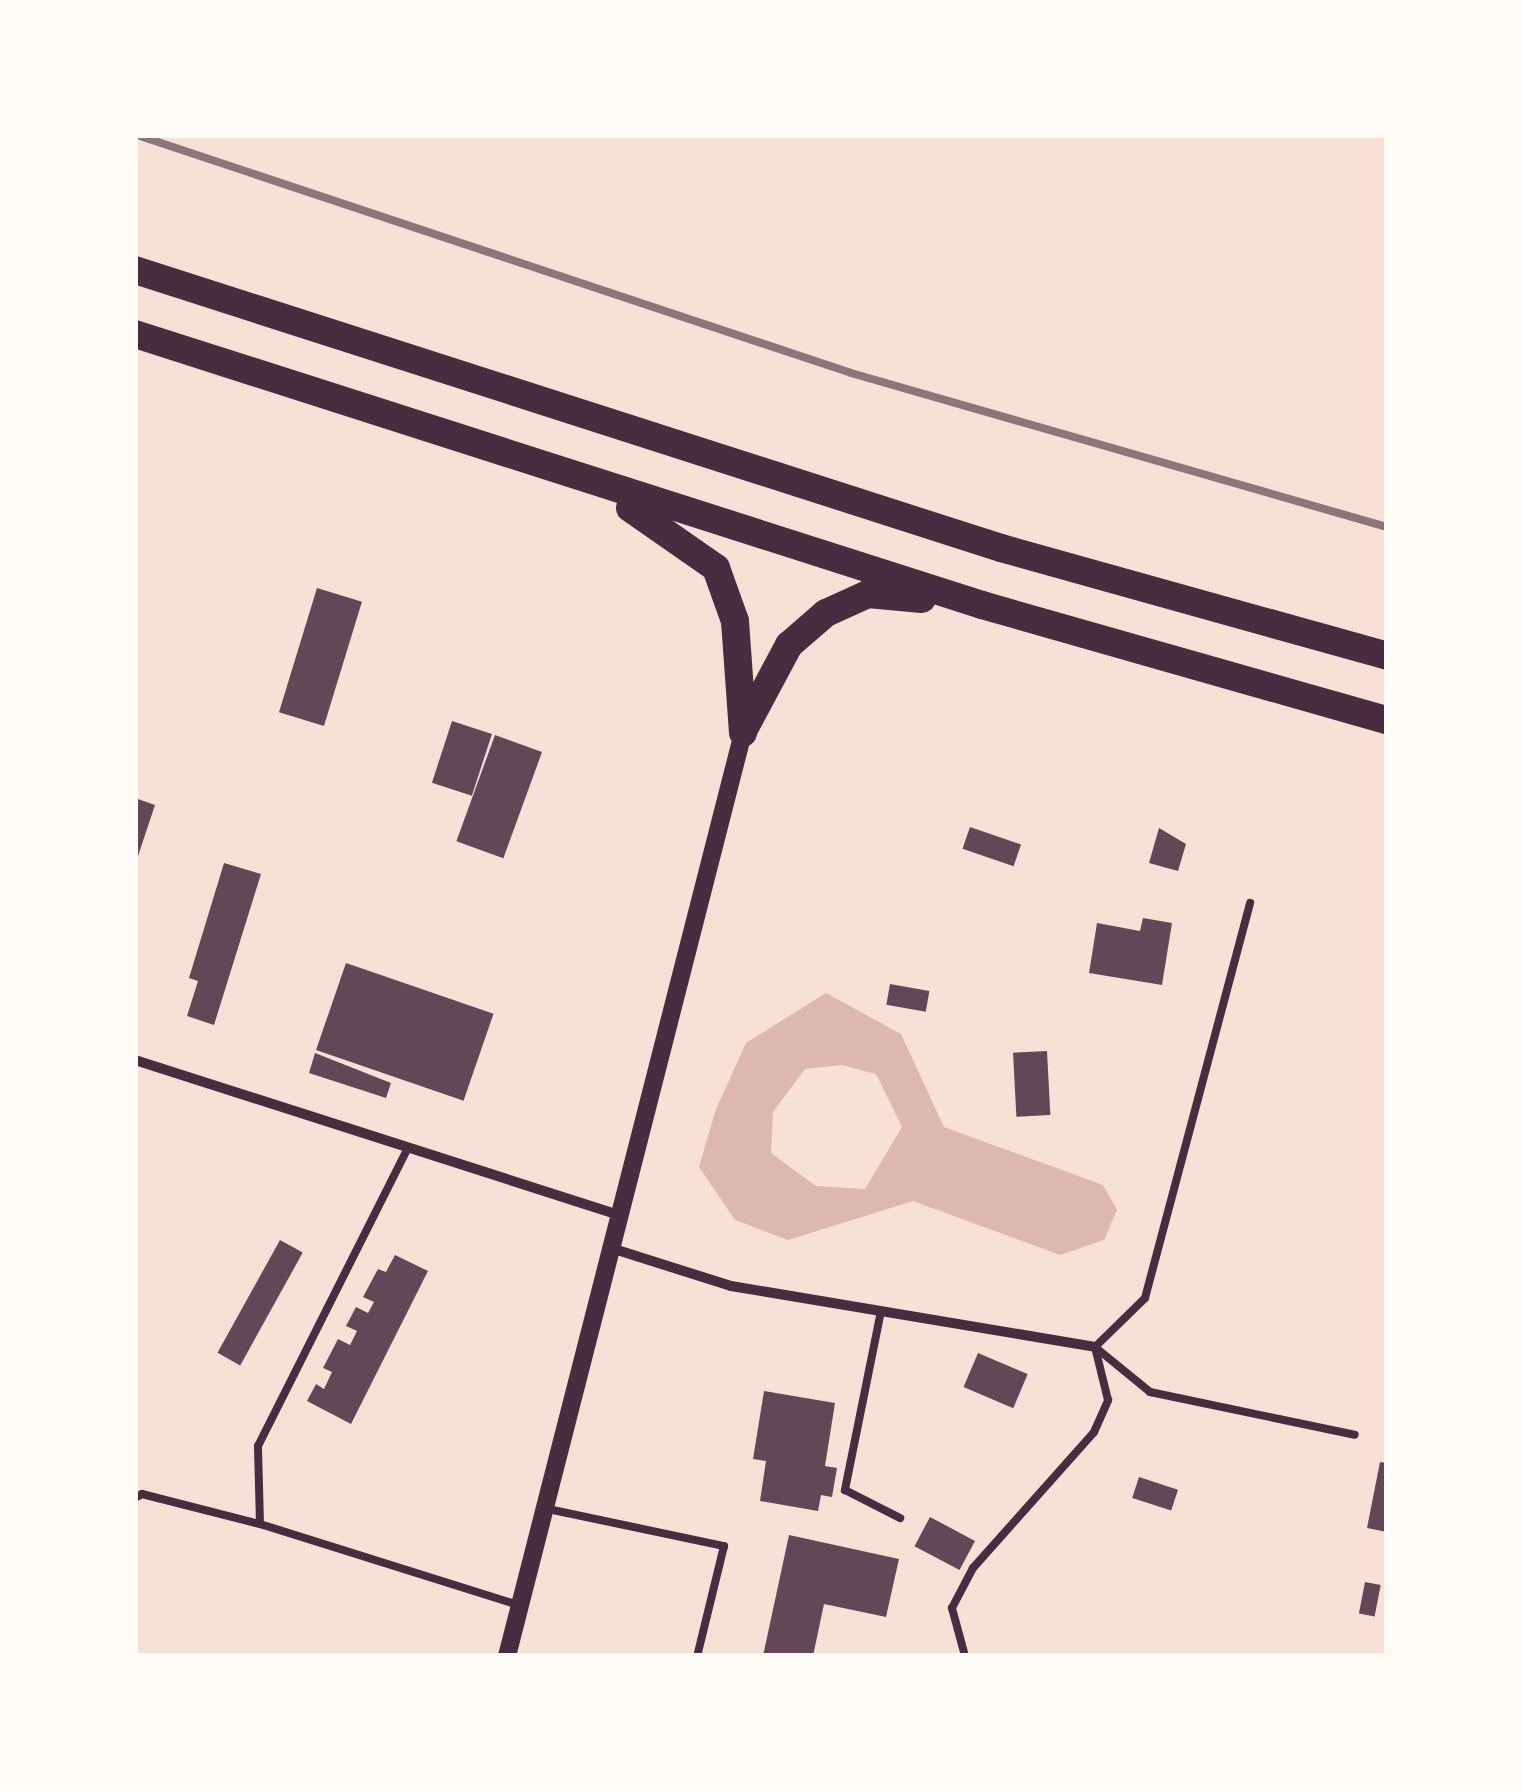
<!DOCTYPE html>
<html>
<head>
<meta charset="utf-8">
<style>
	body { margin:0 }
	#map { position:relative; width:1522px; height:1791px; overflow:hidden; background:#f7e1d7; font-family:Figtree,sans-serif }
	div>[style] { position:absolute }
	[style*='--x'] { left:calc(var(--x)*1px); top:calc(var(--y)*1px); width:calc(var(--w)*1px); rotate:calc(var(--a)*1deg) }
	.water>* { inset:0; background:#dcb8b0 }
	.building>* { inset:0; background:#644757; transform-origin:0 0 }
	.service>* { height:8px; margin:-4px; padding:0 4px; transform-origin:4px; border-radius:4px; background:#4a2c40 }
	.minor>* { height:10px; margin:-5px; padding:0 5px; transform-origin:5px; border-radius:5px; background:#4a2c40 }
	.tertiary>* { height:18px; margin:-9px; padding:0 9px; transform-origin:9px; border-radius:9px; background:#4a2c40 }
	.trunk>* { height:28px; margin:-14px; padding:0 14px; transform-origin:14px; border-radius:14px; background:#4a2c40 }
	.rail>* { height:8px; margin:-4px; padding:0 4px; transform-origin:4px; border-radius:4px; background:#8f747c }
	span { translate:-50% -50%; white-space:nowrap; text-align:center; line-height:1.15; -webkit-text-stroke:8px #fffaf5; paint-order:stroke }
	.frame { position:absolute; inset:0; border:138px solid #fffaf5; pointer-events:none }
</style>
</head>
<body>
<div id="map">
	<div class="water">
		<i style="clip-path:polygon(evenodd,826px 993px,901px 1034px,944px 1127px,1103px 1185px,1117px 1210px,1104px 1240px,1060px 1255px,913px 1201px,788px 1240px,735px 1220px,699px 1167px,716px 1109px,746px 1043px,826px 993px,842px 1065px,876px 1074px,902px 1127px,865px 1189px,816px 1186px,771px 1153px,773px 1112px,805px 1069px,842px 1065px)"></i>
	</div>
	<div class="building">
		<i style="left:317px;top:588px;width:47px;height:130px;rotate:17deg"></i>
		<i style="left:452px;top:721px;width:42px;height:65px;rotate:18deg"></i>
		<i style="left:495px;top:735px;width:50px;height:113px;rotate:20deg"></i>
		<i style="clip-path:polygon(135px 798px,155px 805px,136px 862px,135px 862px)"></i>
		<i style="left:970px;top:827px;width:54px;height:23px;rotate:19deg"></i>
		<i style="clip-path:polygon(1159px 828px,1186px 844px,1178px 871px,1149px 863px)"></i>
		<i style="clip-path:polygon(224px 863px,261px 874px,214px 1025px,187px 1016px,198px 981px,189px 978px)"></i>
		<i style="clip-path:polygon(1143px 918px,1172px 923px,1162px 985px,1089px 973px,1097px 923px,1140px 931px)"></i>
		<i style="left:346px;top:963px;width:156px;height:92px;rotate:19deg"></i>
		<i style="left:890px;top:984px;width:40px;height:21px;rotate:10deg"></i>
		<i style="left:1047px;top:1051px;width:64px;height:34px;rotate:87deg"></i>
		<i style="clip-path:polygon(315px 1053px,391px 1083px,386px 1098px,309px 1073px)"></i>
		<i style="left:280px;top:1240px;width:26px;height:129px;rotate:29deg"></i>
		<i style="clip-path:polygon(395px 1255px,428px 1271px,351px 1424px,307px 1401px,316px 1384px,324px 1389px,332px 1372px,323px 1368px,338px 1339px,350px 1345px,357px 1331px,346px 1326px,356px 1307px,368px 1313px,374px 1302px,363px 1297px,378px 1269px,386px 1272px)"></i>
		<i style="left:978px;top:1353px;width:54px;height:37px;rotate:23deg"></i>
		<i style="clip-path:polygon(764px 1391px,835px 1403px,825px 1466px,837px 1468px,832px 1497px,821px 1495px,818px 1511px,760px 1501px,766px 1461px,753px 1459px)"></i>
		<i style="clip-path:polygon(1380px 1462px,1387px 1463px,1387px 1532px,1367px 1528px)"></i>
		<i style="left:1139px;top:1477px;width:41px;height:22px;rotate:18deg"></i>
		<i style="left:930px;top:1517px;width:51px;height:33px;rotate:28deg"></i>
		<i style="clip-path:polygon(789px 1535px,899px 1559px,886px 1617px,824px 1604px,813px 1656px,763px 1656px)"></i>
		<i style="left:1365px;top:1582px;width:16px;height:32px;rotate:11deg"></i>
	</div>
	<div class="service">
		<i style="--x:881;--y:1311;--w:183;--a:101.4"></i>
		<i style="--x:845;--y:1490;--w:62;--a:27"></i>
		<i style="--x:1095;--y:1347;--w:70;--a:-44.4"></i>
		<i style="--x:1145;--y:1298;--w:409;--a:-75.1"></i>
		<i style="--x:1095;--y:1347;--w:71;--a:39.3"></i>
		<i style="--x:1150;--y:1392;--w:209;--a:11.8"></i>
		<i style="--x:135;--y:1498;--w:8;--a:-30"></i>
		<i style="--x:142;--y:1494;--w:122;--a:14.3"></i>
		<i style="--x:260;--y:1524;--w:274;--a:17.4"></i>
		<i style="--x:548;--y:1509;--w:180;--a:11.9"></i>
		<i style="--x:724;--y:1546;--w:110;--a:103.7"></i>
		<i style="--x:260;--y:1524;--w:78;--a:-91.5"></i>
		<i style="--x:258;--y:1446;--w:331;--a:-63.3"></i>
		<i style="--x:965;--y:1656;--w:50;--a:-105.2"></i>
		<i style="--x:952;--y:1608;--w:45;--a:-62.3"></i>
		<i style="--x:973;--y:1568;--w:182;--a:-48.3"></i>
		<i style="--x:1094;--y:1432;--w:35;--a:-66"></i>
		<i style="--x:1108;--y:1400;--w:55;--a:-103.8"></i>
	</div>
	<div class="minor">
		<i style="--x:135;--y:1060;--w:508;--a:17.76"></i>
		<i style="--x:611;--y:1248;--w:126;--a:17.6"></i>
		<i style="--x:731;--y:1286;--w:369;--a:9.5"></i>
	</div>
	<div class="tertiary">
		<i style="--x:507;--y:1656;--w:953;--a:-75.66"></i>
	</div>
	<div class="trunk">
		<i style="--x:135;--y:270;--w:910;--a:17.8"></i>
		<i style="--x:1001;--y:548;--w:401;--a:15.6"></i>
		<i style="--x:135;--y:334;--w:889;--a:17.74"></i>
		<i style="--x:982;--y:605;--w:421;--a:15.9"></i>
		<i style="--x:630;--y:508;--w:105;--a:34.9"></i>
		<i style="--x:716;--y:568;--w:56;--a:70.3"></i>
		<i style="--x:735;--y:621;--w:112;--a:85.9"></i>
		<i style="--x:743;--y:731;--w:98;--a:-61.9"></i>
		<i style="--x:789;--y:645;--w:49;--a:-40.9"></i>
		<i style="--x:826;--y:613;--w:46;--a:-24.3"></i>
		<i style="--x:868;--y:594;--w:54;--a:5.3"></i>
	</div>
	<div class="rail">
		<i style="--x:137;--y:135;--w:753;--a:18.43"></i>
		<i style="--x:851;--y:373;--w:558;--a:16.03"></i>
	</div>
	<div class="frame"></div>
</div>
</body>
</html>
